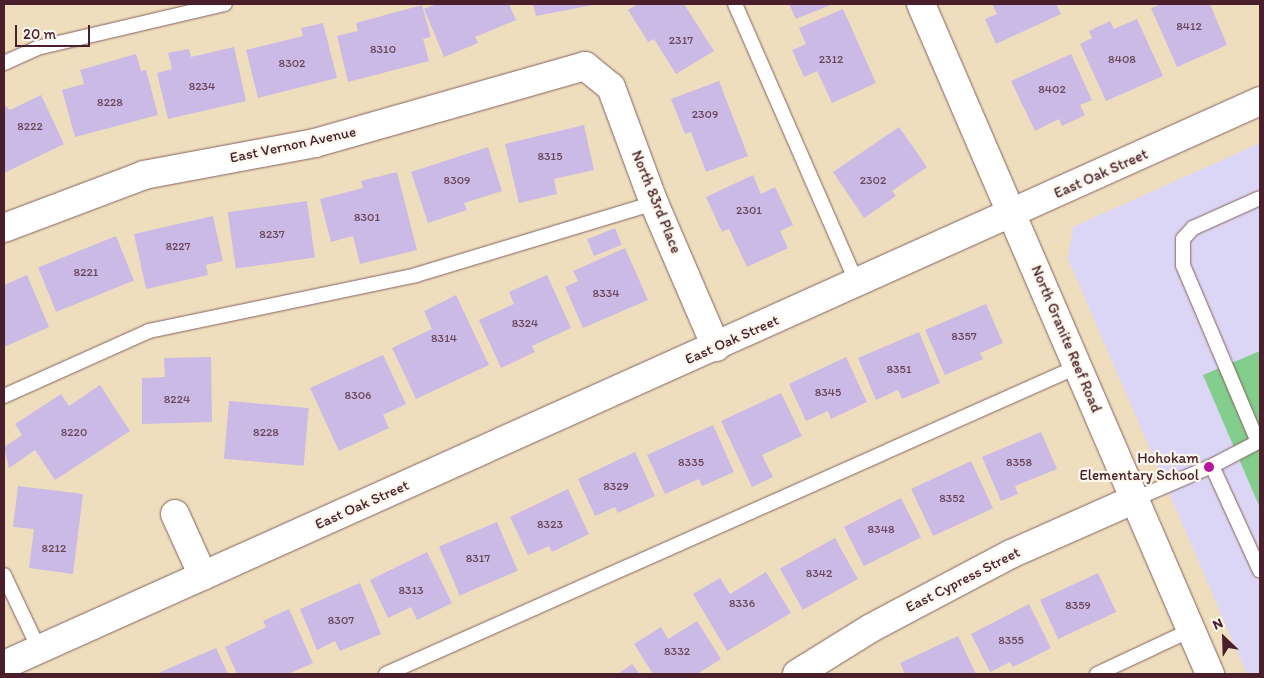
<!DOCTYPE html>
<html>
<head>
<meta charset="utf-8">
<style>
	body { margin:0 }
	#map { position:relative; width:1264px; height:678px; overflow:hidden; background:#efdebe; font-family:Itim,sans-serif }
	div>[style] { position:absolute }
	[style*='--x'] { left:calc(var(--x)*1px); top:calc(var(--y)*1px); width:calc(var(--w)*1px); rotate:calc(var(--a)*1deg) }
	.built>* { inset:0; background:#dcd6f6 }
	.green>* { inset:0; background:#83ce8c }
	.building>* { inset:0; background:#cabae5; transform-origin:0 0 }
	.roads { filter:drop-shadow(0 0 1px #84625e) drop-shadow(0 0 1px #84625e) }
	.service>* { height:14px; margin:-7px; padding:0 7px; transform-origin:7px; border-radius:7px; background:#fff }
	.minor>* { height:28px; margin:-14px; padding:0 14px; transform-origin:14px; border-radius:14px; background:#fff }
	.tertiary>* { height:28px; margin:-14px; padding:0 14px; transform-origin:14px; border-radius:14px; background:#fff }
	.dots>* { width:14px; height:14px; translate:-50% -50%; box-sizing:border-box; border:2px solid #fbf7ec; border-radius:50% }
	span { translate:-50% -50%; white-space:nowrap; text-align:center; line-height:1.15; -webkit-text-stroke:4.5px #fbf7ec; paint-order:stroke }
	.number-label { font-size:12px; color:#6a465a }
	.number-label span { -webkit-text-stroke-width:0 }
	.street-label { font-size:15px; color:#4a1f2b }
	.poi-label { font-size:15px; color:#4a1f2b }
	.right { translate:-100% -50%; text-align:right }
	.frame { position:absolute; inset:0; border:5px solid #4a1f2b; pointer-events:none }
	.north { position:absolute; left:1199px; top:613px; width:50px; height:50px; -webkit-text-stroke:4px #fbf7ec; paint-order:stroke; rotate:336deg; font-size:14px; font-weight:700; line-height:20px; text-align:center; color:#4a1f2b }
	.north::after { content:''; display:block; margin:auto; width:18px; height:22px; background:#4a1f2b; clip-path:polygon(50% 0,100% 100%,50% 72%,0 100%) }
	.scale { position:absolute; left:15px; top:25px; width:75px; height:22px; box-sizing:border-box; border:2px solid #4a1f2b; border-top:0; padding-left:6px; font-size:15px; line-height:18px; white-space:nowrap; color:#4a1f2b; -webkit-text-stroke:4px #fbf7ec; paint-order:stroke }
</style>
</head>
<body>
<div id="map">
	<div class="built">
		<i style="clip-path:polygon(1260px 143px,1260px 674px,1247px 674px,1068px 259px,1073px 227px)"></i>
	</div>
	<div class="green">
		<i style="clip-path:polygon(1260px 351px,1260px 508px,1203px 375px)"></i>
	</div>
	<div class="building">
		<i style="clip-path:polygon(437px 4px,509px 4px,516px 20px,475px 37px,478px 43px,444px 57px,424px 9px)"></i>
		<i style="clip-path:polygon(533px 4px,593px 4px,593px 5px,536px 16px)"></i>
		<i style="clip-path:polygon(637px 4px,684px 4px,714px 51px,676px 74px,654px 39px,648px 42px,628px 10px)"></i>
		<i style="clip-path:polygon(789px 4px,833px 4px,796px 19px)"></i>
		<i style="clip-path:polygon(992px 4px,1056px 4px,1061px 14px,996px 44px,985px 19px,997px 14px)"></i>
		<i style="clip-path:polygon(1162px 4px,1210px 4px,1227px 45px,1177px 67px,1151px 8px)"></i>
		<i style="clip-path:polygon(422px 5px,431px 37px,423px 39px,429px 61px,348px 82px,337px 36px,358px 31px,356px 23px)"></i>
		<i style="clip-path:polygon(843px 9px,876px 83px,832px 103px,817px 71px,804px 77px,792px 50px,806px 44px,799px 28px)"></i>
		<i style="clip-path:polygon(1137px 19px,1163px 76px,1106px 101px,1080px 44px,1092px 38px,1089px 31px,1110px 21px,1114px 29px)"></i>
		<i style="clip-path:polygon(323px 23px,337px 78px,258px 98px,246px 50px,303px 36px,301px 28px)"></i>
		<i style="clip-path:polygon(234px 47px,246px 101px,168px 119px,157px 73px,172px 69px,168px 53px,189px 49px,191px 57px)"></i>
		<i style="clip-path:polygon(136px 54px,141px 71px,146px 70px,158px 115px,75px 137px,62px 90px,84px 84px,80px 70px)"></i>
		<i style="clip-path:polygon(1071px 54px,1092px 100px,1080px 105px,1085px 115px,1062px 126px,1059px 119px,1035px 131px,1011px 81px)"></i>
		<i style="clip-path:polygon(719px 81px,748px 156px,706px 172px,691px 132px,685px 134px,671px 99px)"></i>
		<i style="clip-path:polygon(41px 95px,64px 144px,4px 173px,4px 105px,10px 110px)"></i>
		<i style="clip-path:polygon(584px 125px,594px 170px,554px 179px,557px 194px,519px 203px,505px 144px)"></i>
		<i style="clip-path:polygon(899px 127px,927px 167px,892px 191px,896px 196px,864px 218px,833px 172px)"></i>
		<i style="clip-path:polygon(488px 147px,502px 191px,464px 203px,467px 210px,428px 223px,411px 172px)"></i>
		<i style="clip-path:polygon(397px 172px,417px 250px,360px 264px,353px 236px,331px 242px,320px 199px,363px 188px,361px 181px)"></i>
		<i style="clip-path:polygon(753px 175px,761px 194px,775px 187px,793px 225px,780px 231px,788px 248px,747px 267px,729px 229px,722px 232px,706px 197px)"></i>
		<i style="left:307px;top:201px;width:57px;height:80px;rotate:82deg"></i>
		<i style="clip-path:polygon(213px 216px,223px 261px,206px 265px,208px 275px,146px 289px,134px 234px)"></i>
		<i style="left:615px;top:228px;width:18px;height:30px;rotate:68deg"></i>
		<i style="left:116px;top:236px;width:48px;height:84px;rotate:68deg"></i>
		<i style="clip-path:polygon(625px 248px,648px 300px,583px 328px,565px 287px,578px 281px,573px 271px)"></i>
		<i style="clip-path:polygon(27px 275px,49px 327px,4px 347px,4px 285px)"></i>
		<i style="clip-path:polygon(547px 275px,571px 328px,532px 346px,535px 352px,501px 368px,479px 320px,514px 304px,509px 292px)"></i>
		<i style="clip-path:polygon(456px 295px,489px 365px,416px 399px,392px 348px,432px 329px,424px 311px)"></i>
		<i style="clip-path:polygon(986px 304px,1003px 343px,980px 353px,983px 359px,945px 375px,925px 330px)"></i>
		<i style="clip-path:polygon(919px 332px,940px 383px,902px 399px,898px 390px,876px 400px,858px 358px)"></i>
		<i style="clip-path:polygon(383px 355px,406px 404px,383px 415px,389px 428px,339px 451px,310px 388px)"></i>
		<i style="clip-path:polygon(211px 357px,212px 422px,142px 424px,142px 378px,165px 377px,164px 358px)"></i>
		<i style="clip-path:polygon(846px 357px,867px 402px,831px 419px,828px 411px,806px 421px,789px 384px)"></i>
		<i style="clip-path:polygon(100px 385px,130px 431px,55px 480px,35px 450px,9px 468px,4px 447px,22px 435px,15px 424px,61px 394px,69px 406px)"></i>
		<i style="clip-path:polygon(781px 393px,802px 436px,762px 455px,773px 477px,752px 487px,721px 421px)"></i>
		<i style="left:229px;top:401px;width:80px;height:58px;rotate:5deg"></i>
		<i style="clip-path:polygon(713px 425px,734px 472px,702px 486px,699px 479px,665px 494px,647px 455px)"></i>
		<i style="clip-path:polygon(1041px 432px,1057px 469px,1015px 486px,1018px 494px,1001px 501px,982px 457px)"></i>
		<i style="clip-path:polygon(635px 452px,655px 496px,618px 513px,615px 507px,595px 516px,578px 479px)"></i>
		<i style="left:971px;top:461px;width:52px;height:66px;rotate:65deg"></i>
		<i style="clip-path:polygon(18px 486px,83px 494px,73px 574px,29px 568px,34px 529px,13px 527px)"></i>
		<i style="clip-path:polygon(568px 489px,589px 534px,552px 552px,549px 546px,528px 555px,510px 517px)"></i>
		<i style="left:901px;top:498px;width:44px;height:64px;rotate:63deg"></i>
		<i style="left:497px;top:522px;width:53px;height:63px;rotate:67deg"></i>
		<i style="left:835px;top:538px;width:47px;height:63px;rotate:61deg"></i>
		<i style="clip-path:polygon(427px 552px,452px 603px,417px 620px,411px 607px,388px 618px,370px 580px)"></i>
		<i style="clip-path:polygon(766px 572px,791px 613px,727px 651px,693px 594px,720px 578px,730px 594px)"></i>
		<i style="left:1098px;top:573px;width:43px;height:64px;rotate:65deg"></i>
		<i style="clip-path:polygon(360px 583px,381px 634px,340px 651px,335px 641px,317px 650px,300px 609px)"></i>
		<i style="clip-path:polygon(1029px 604px,1051px 648px,1013px 667px,1010px 662px,990px 672px,971px 634px)"></i>
		<i style="clip-path:polygon(289px 609px,313px 663px,288px 674px,237px 674px,225px 647px,266px 627px,263px 621px)"></i>
		<i style="clip-path:polygon(697px 621px,721px 659px,697px 674px,653px 674px,634px 644px,661px 627px,668px 639px)"></i>
		<i style="clip-path:polygon(958px 636px,976px 674px,905px 674px,900px 663px)"></i>
		<i style="clip-path:polygon(216px 648px,228px 674px,156px 674px)"></i>
		<i style="clip-path:polygon(632px 664px,640px 674px,618px 674px)"></i>
	</div>
	<div class="roads">
		<div class="service">
			<i style="--x:735;--y:4;--w:305;--a:66.4"></i>
			<i style="--x:4;--y:63;--w:36;--a:-24"></i>
			<i style="--x:37;--y:48;--w:193;--a:-13.2"></i>
			<i style="--x:4;--y:396;--w:159;--a:-24.1"></i>
			<i style="--x:149;--y:331;--w:273;--a:-11.8"></i>
			<i style="--x:416;--y:275;--w:249;--a:-16.8"></i>
			<i style="--x:1212;--y:466;--w:52;--a:-27.6"></i>
			<i style="--x:1258;--y:442;--w:192;--a:-113"></i>
			<i style="--x:1183;--y:265;--w:26;--a:-90"></i>
			<i style="--x:1183;--y:239;--w:15;--a:-48"></i>
			<i style="--x:1193;--y:228;--w:73;--a:-24.1"></i>
			<i style="--x:1135;--y:499;--w:84;--a:-23.2"></i>
			<i style="--x:1212;--y:466;--w:115;--a:65.4"></i>
			<i style="--x:4;--y:575;--w:82;--a:64.7"></i>
			<i style="--x:386;--y:674;--w:758;--a:-23.96"></i>
			<i style="--x:1097;--y:674;--w:104;--a:-25.1"></i>
		</div>
		<div class="minor">
			<i style="--x:4;--y:228;--w:150;--a:-20.7"></i>
			<i style="--x:144;--y:175;--w:174;--a:-10.6"></i>
			<i style="--x:315;--y:143;--w:281;--a:-15.9"></i>
			<i style="--x:585;--y:66;--w:33;--a:39"></i>
			<i style="--x:611;--y:87;--w:124;--a:69.7"></i>
			<i style="--x:654;--y:203;--w:157;--a:66.7"></i>
			<i style="--x:175;--y:514;--w:68;--a:65.7"></i>
			<i style="--x:797;--y:674;--w:87;--a:-31.9"></i>
			<i style="--x:871;--y:628;--w:158;--a:-27.9"></i>
			<i style="--x:1011;--y:554;--w:136;--a:-23.9"></i>
		</div>
		<div class="tertiary">
			<i style="--x:921;--y:4;--w:730;--a:66.67"></i>
			<i style="--x:4;--y:665;--w:1377;--a:-24.18"></i>
		</div>
	</div>
	<div class="dots">
		<i style="left:1209px;top:467px;background:#b5179e"></i>
	</div>
	<div class="number-label">
		<span style="left:1189px;top:27px">8412</span>
		<span style="left:681px;top:41px">2317</span>
		<span style="left:383px;top:50px">8310</span>
		<span style="left:831px;top:60px">2312</span>
		<span style="left:1122px;top:60px">8408</span>
		<span style="left:292px;top:64px">8302</span>
		<span style="left:202px;top:87px">8234</span>
		<span style="left:1052px;top:90px">8402</span>
		<span style="left:110px;top:103px">8228</span>
		<span style="left:705px;top:115px">2309</span>
		<span style="left:30px;top:127px">8222</span>
		<span style="left:550px;top:157px">8315</span>
		<span style="left:457px;top:181px">8309</span>
		<span style="left:873px;top:181px">2302</span>
		<span style="left:749px;top:211px">2301</span>
		<span style="left:367px;top:218px">8301</span>
		<span style="left:272px;top:235px">8237</span>
		<span style="left:178px;top:247px">8227</span>
		<span style="left:86px;top:273px">8221</span>
		<span style="left:606px;top:294px">8334</span>
		<span style="left:525px;top:324px">8324</span>
		<span style="left:964px;top:337px">8357</span>
		<span style="left:444px;top:339px">8314</span>
		<span style="left:899px;top:370px">8351</span>
		<span style="left:828px;top:393px">8345</span>
		<span style="left:358px;top:396px">8306</span>
		<span style="left:177px;top:400px">8224</span>
		<span style="left:74px;top:433px">8220</span>
		<span style="left:266px;top:433px">8228</span>
		<span style="left:691px;top:463px">8335</span>
		<span style="left:1019px;top:463px">8358</span>
		<span style="left:616px;top:487px">8329</span>
		<span style="left:952px;top:499px">8352</span>
		<span style="left:550px;top:525px">8323</span>
		<span style="left:881px;top:530px">8348</span>
		<span style="left:54px;top:549px">8212</span>
		<span style="left:478px;top:559px">8317</span>
		<span style="left:819px;top:574px">8342</span>
		<span style="left:411px;top:591px">8313</span>
		<span style="left:742px;top:604px">8336</span>
		<span style="left:1078px;top:606px">8359</span>
		<span style="left:341px;top:621px">8307</span>
		<span style="left:1011px;top:641px">8355</span>
		<span style="left:677px;top:652px">8332</span>
	</div>
	<div class="street-label">
		<span style="left:293px;top:145px;rotate:-12deg">East Vernon Avenue</span>
		<span style="left:1101px;top:174px;rotate:-24deg">East Oak Street</span>
		<span style="left:656px;top:202px;rotate:68deg">North 83rd Place</span>
		<span style="left:1066px;top:339px;rotate:67deg">North Granite Reef Road</span>
		<span style="left:732px;top:340px;rotate:-24deg">East Oak Street</span>
		<span style="left:362px;top:505px;rotate:-24deg">East Oak Street</span>
		<span style="left:963px;top:580px;rotate:-27deg">East Cypress Street</span>
	</div>
	<div class="poi-label">
		<span class="right" style="left:1199px;top:467px">Hohokam<br>Elementary School</span>
	</div>
	<div class="frame"></div>
	<div class="north">N</div>
	<div class="scale">20 m</div>
</div>
</body>
</html>
